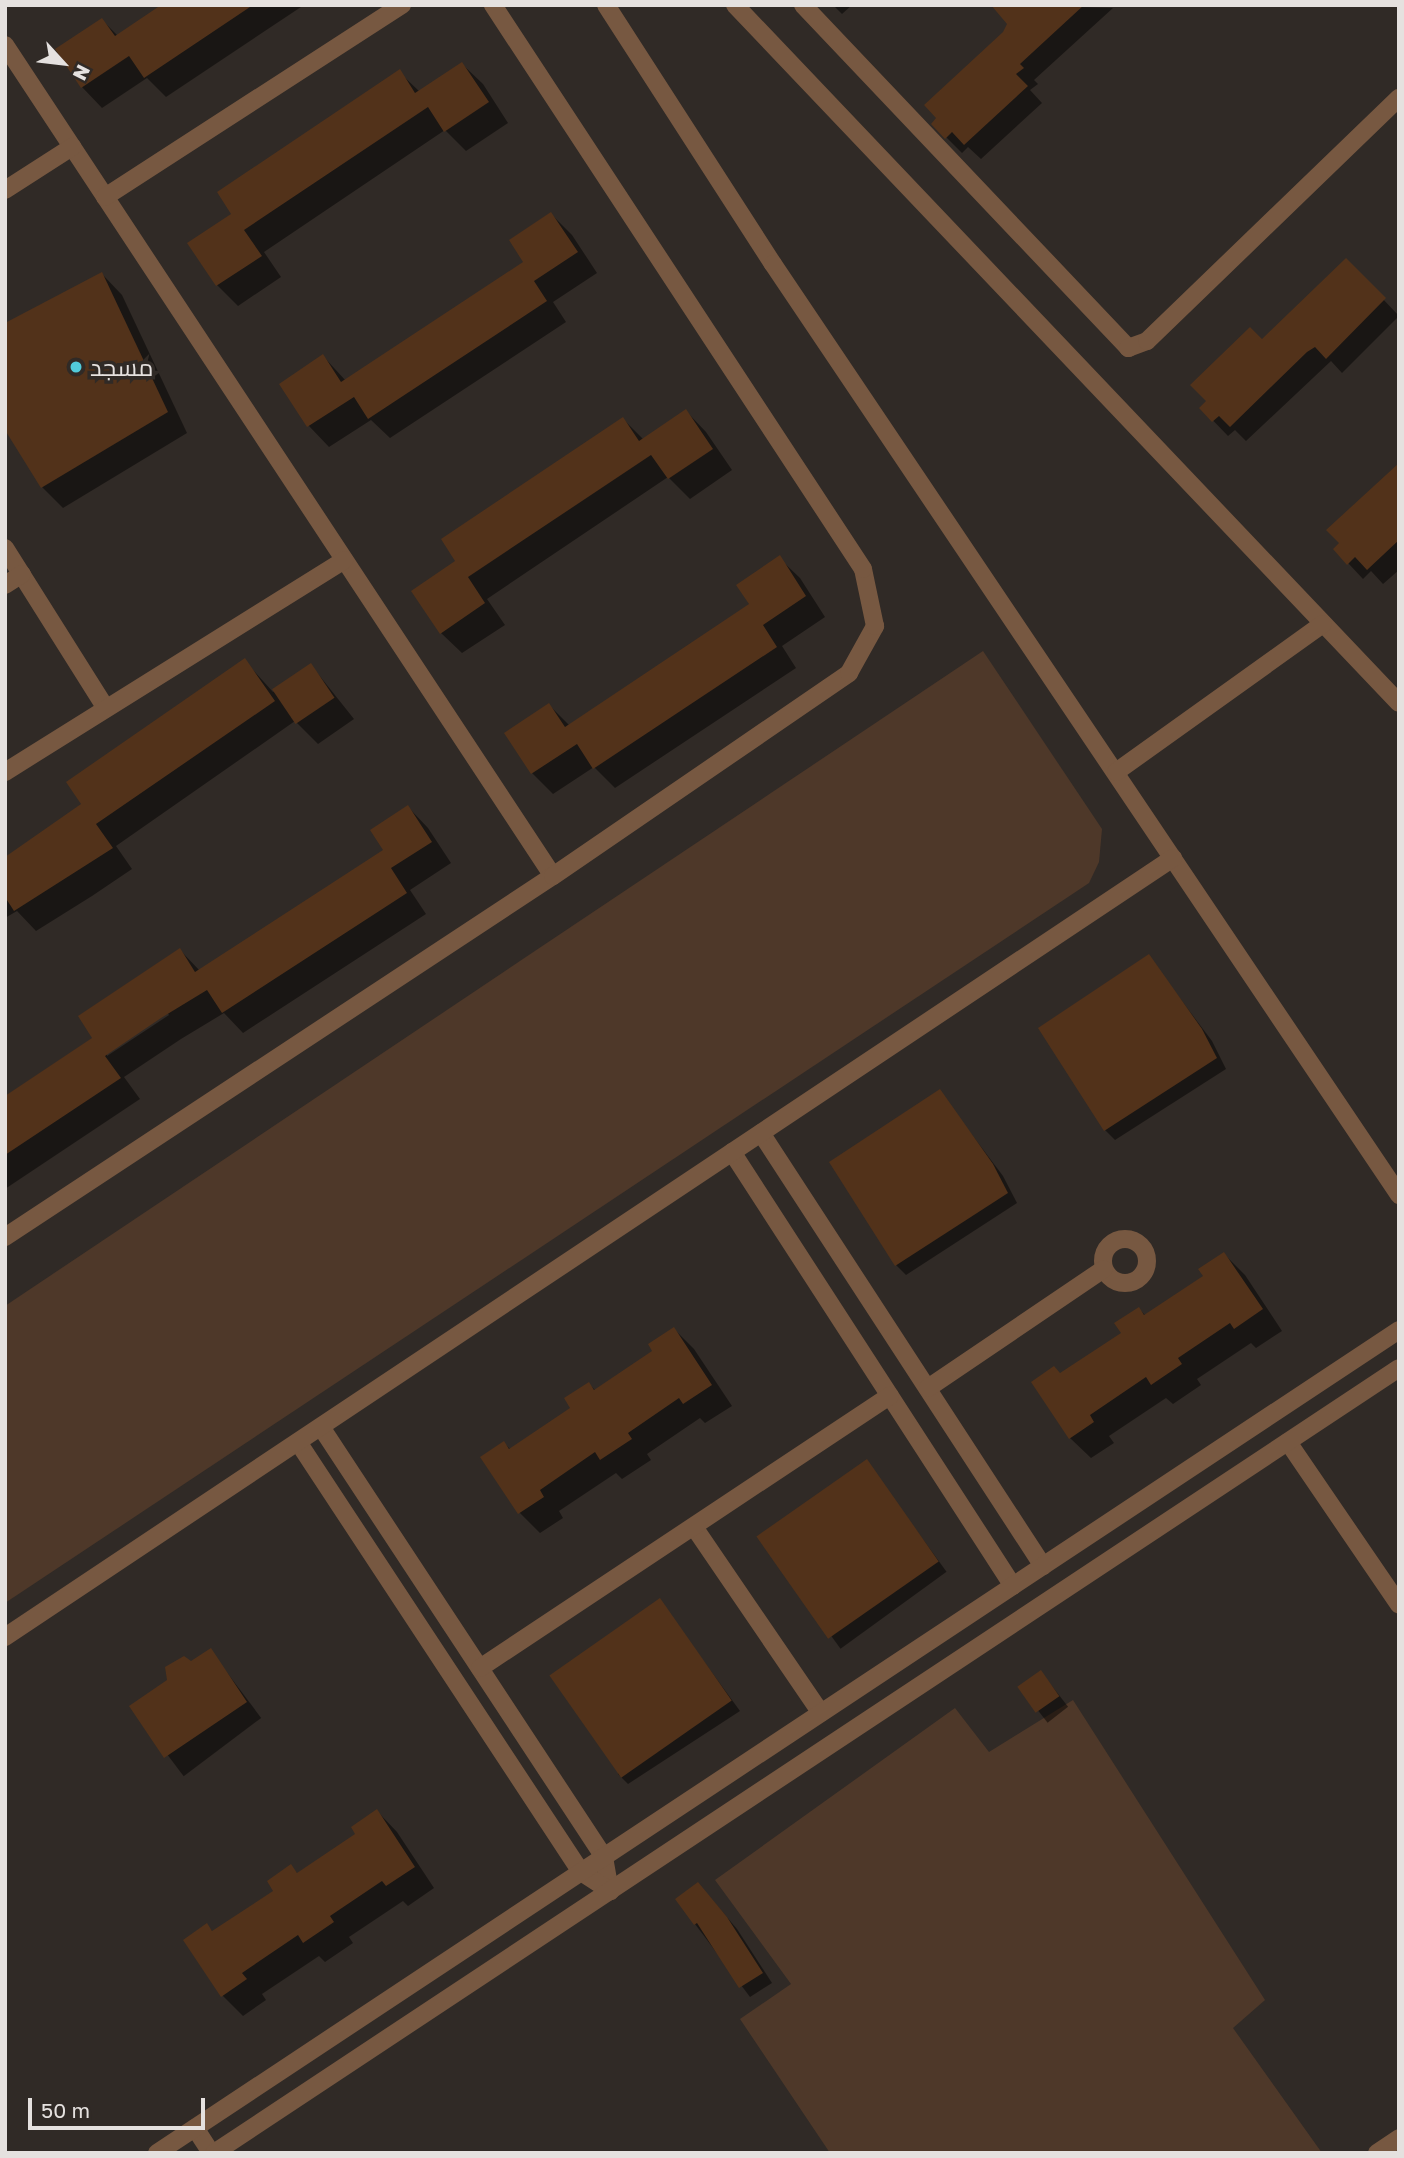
<!DOCTYPE html>
<html>
<head>
<meta charset="utf-8">
<style>
	body { margin:0 }
	#map { position:relative; width:1404px; height:2158px; overflow:hidden; background:#302a26; font-family:"Golos Text",Cairo,sans-serif }
	div>[style] { position:absolute }
	[style*='--x'] { left:calc(var(--x)*1px); top:calc(var(--y)*1px); width:calc(var(--w)*1px); rotate:calc(var(--a)*1deg) }
	.green>* { inset:0; background:#4e3829 }
	.shadow>* { inset:0; background:#0007; transform-origin:0 0 }
	.building>* { inset:0; background:#52321a; transform-origin:0 0 }
	.minor>* { height:18px; margin:-9px; padding:0 9px; transform-origin:9px; border-radius:9px; background:#775841 }
	.minor>.ring { margin:-9px; padding:0; box-sizing:content-box; background:none; border:18px solid #775841; border-radius:50% }
	.dots>* { width:19px; height:19px; translate:-50% -50%; box-sizing:border-box; border:4px solid #302a26; border-radius:50% }
	span { translate:-50% -50%; white-space:nowrap; text-align:center; line-height:1.15; -webkit-text-stroke:7px #302a26; paint-order:stroke }
	.poi-label { font-size:24px; color:#e5e1df }
	.left { translate:0 -50%; text-align:left }
	.frame { position:absolute; inset:0; border:7px solid #e5e1df; pointer-events:none }
	.north { position:absolute; left:28px; top:28px; width:70px; height:70px; -webkit-text-stroke:5px #302a26; paint-order:stroke; rotate:117deg; font-size:19px; font-weight:700; line-height:28px; text-align:center; color:#e5e1df }
	.north::after { content:''; display:block; margin:auto; width:24px; height:32px; background:#e5e1df; clip-path:polygon(50% 0,100% 100%,50% 72%,0 100%) }
	.scale { position:absolute; left:28px; top:2098px; width:177px; height:32px; box-sizing:border-box; border:4px solid #e5e1df; border-top:0; padding-left:9px; font-size:21px; line-height:24px; white-space:nowrap; color:#e5e1df; -webkit-text-stroke:5px #302a26; paint-order:stroke }
</style>
</head>
<body>
<div id="map">
	<div class="green">
		<i style="clip-path:polygon(983px 651px,1102px 829px,1099px 862px,1089px 883px,5px 1603px,5px 1306px)"></i>
		<i style="clip-path:polygon(1073px 1700px,1265px 2000px,1233px 2028px,1322px 2153px,830px 2153px,740px 2019px,791px 1984px,715px 1880px,955px 1708px,989px 1752px)"></i>
	</div>
	<div class="shadow">
		<i style="clip-path:polygon(164px 5px,304px 5px,166px 97px,147px 78px,102px 108px,82px 87px,102px 20px,118px 36px)"></i>
		<i style="clip-path:polygon(833px 5px,852px 5px,842px 14px)"></i>
		<i style="clip-path:polygon(1003px 5px,1113px 8px,1034px 80px,1038px 84px,1030px 90px,1042px 103px,981px 159px,968px 147px,962px 153px,933px 124px,1005px 33px,1010px 23px)"></i>
		<i style="clip-path:polygon(462px 64px,483px 84px,508px 123px,466px 151px,445px 130px,264px 252px,281px 277px,238px 306px,217px 285px,190px 244px,234px 214px,399px 72px,420px 92px)"></i>
		<i style="clip-path:polygon(551px 214px,572px 235px,597px 273px,553px 302px,566px 322px,390px 438px,371px 420px,329px 447px,309px 426px,281px 384px,323px 356px,346px 381px,526px 262px)"></i>
		<i style="clip-path:polygon(1346px 260px,1399px 316px,1342px 373px,1331px 361px,1246px 441px,1235px 430px,1228px 436px,1201px 408px)"></i>
		<i style="clip-path:polygon(102px 274px,122px 295px,187px 433px,63px 508px,42px 487px)"></i>
		<i style="clip-path:polygon(686px 411px,706px 432px,732px 470px,690px 499px,668px 477px,487px 599px,505px 625px,462px 653px,441px 633px,457px 561px,623px 419px,644px 440px)"></i>
		<i style="clip-path:polygon(1399px 465px,1399px 570px,1383px 584px,1371px 571px,1363px 579px,1348px 563px)"></i>
		<i style="clip-path:polygon(779px 558px,800px 578px,825px 617px,782px 646px,796px 668px,615px 788px,594px 767px,553px 794px,532px 773px,506px 734px,549px 705px,570px 726px,751px 605px)"></i>
		<i style="clip-path:polygon(245px 661px,273px 692px,311px 665px,354px 719px,318px 744px,295px 721px,116px 846px,132px 869px,92px 896px,36px 931px,17px 911px,5px 918px,5px 859px,83px 805px)"></i>
		<i style="clip-path:polygon(evenodd,408px 807px,428px 828px,451px 863px,410px 890px,426px 914px,243px 1033px,224px 1013px,181px 1039px,124px 1077px,140px 1099px,5px 1189px,5px 1098px,94px 1039px,180px 950px,200px 971px,385px 850px,408px 807px,167px 1012px,169px 1015px,107px 1056px,107px 1052px,167px 1012px)"></i>
		<i style="clip-path:polygon(1148px 956px,1212px 1041px,1226px 1069px,1115px 1140px,1105px 1130px)"></i>
		<i style="clip-path:polygon(939px 1091px,1003px 1176px,1017px 1203px,906px 1275px,896px 1265px)"></i>
		<i style="clip-path:polygon(1224px 1254px,1245px 1275px,1282px 1331px,1256px 1348px,1251px 1343px,1197px 1379px,1201px 1385px,1173px 1404px,1166px 1398px,1109px 1436px,1114px 1443px,1091px 1458px,1070px 1438px,1061px 1375px,1123px 1333px,1139px 1309px,1146px 1316px,1205px 1276px)"></i>
		<i style="clip-path:polygon(674px 1329px,694px 1349px,732px 1406px,705px 1423px,700px 1418px,647px 1454px,651px 1460px,622px 1479px,616px 1473px,559px 1511px,563px 1518px,540px 1533px,520px 1513px,504px 1443px,511px 1450px,573px 1408px,589px 1384px,596px 1391px,655px 1352px)"></i>
		<i style="left:866px;top:1461px;width:137px;height:131px;rotate:54deg"></i>
		<i style="clip-path:polygon(659px 1600px,740px 1711px,628px 1784px,618px 1774px)"></i>
		<i style="left:210px;top:1650px;width:85px;height:97px;rotate:53deg"></i>
		<i style="left:1041px;top:1672px;width:44px;height:26px;rotate:52deg"></i>
		<i style="clip-path:polygon(377px 1811px,397px 1832px,434px 1888px,408px 1906px,403px 1901px,349px 1937px,353px 1943px,325px 1962px,319px 1956px,262px 1994px,266px 2000px,243px 2016px,223px 1996px,207px 1926px,214px 1933px,276px 1891px,291px 1867px,298px 1874px,358px 1834px)"></i>
		<i style="clip-path:polygon(708px 1895px,737px 1929px,772px 1983px,750px 1997px,695px 1924px)"></i>
	</div>
	<div class="building">
		<i style="clip-path:polygon(161px 5px,253px 5px,144px 78px,129px 56px,81px 88px,55px 49px,102px 18px,115px 36px)"></i>
		<i style="clip-path:polygon(991px 5px,1084px 5px,1020px 64px,1024px 68px,1016px 74px,1028px 86px,964px 145px,952px 132px,945px 139px,931px 124px,936px 118px,924px 105px,1003px 32px,1007px 24px)"></i>
		<i style="clip-path:polygon(462px 62px,489px 102px,444px 132px,428px 107px,244px 230px,262px 256px,216px 286px,187px 243px,231px 214px,217px 192px,400px 69px,415px 93px)"></i>
		<i style="clip-path:polygon(551px 212px,578px 252px,534px 281px,547px 301px,368px 419px,354px 397px,307px 427px,279px 384px,323px 354px,341px 382px,523px 262px,509px 240px)"></i>
		<i style="clip-path:polygon(1346px 258px,1386px 298px,1326px 359px,1315px 347px,1307px 352px,1230px 427px,1219px 416px,1212px 422px,1199px 408px,1206px 401px,1190px 385px,1250px 327px,1262px 339px)"></i>
		<i style="clip-path:polygon(102px 272px,168px 412px,41px 488px,5px 430px,5px 323px)"></i>
		<i style="clip-path:polygon(686px 409px,713px 449px,668px 479px,651px 455px,468px 577px,485px 603px,440px 634px,411px 591px,455px 561px,441px 539px,623px 417px,639px 441px)"></i>
		<i style="clip-path:polygon(1399px 463px,1399px 540px,1367px 570px,1355px 557px,1347px 565px,1333px 549px,1339px 543px,1326px 530px)"></i>
		<i style="clip-path:polygon(780px 555px,806px 596px,763px 625px,777px 647px,593px 769px,577px 744px,531px 774px,504px 733px,549px 703px,565px 727px,749px 604px,736px 585px)"></i>
		<i style="clip-path:polygon(245px 658px,275px 701px,96px 824px,113px 848px,14px 911px,5px 897px,5px 857px,81px 804px,66px 782px)"></i>
		<i style="left:311px;top:663px;width:42px;height:47px;rotate:56deg"></i>
		<i style="clip-path:polygon(408px 805px,432px 842px,391px 868px,407px 893px,222px 1013px,207px 990px,161px 1018px,105px 1056px,121px 1078px,5px 1155px,5px 1096px,92px 1038px,78px 1016px,180px 948px,195px 972px,383px 850px,370px 830px)"></i>
		<i style="clip-path:polygon(1149px 954px,1202px 1029px,1217px 1058px,1104px 1131px,1038px 1028px)"></i>
		<i style="clip-path:polygon(940px 1089px,993px 1164px,1008px 1193px,895px 1266px,829px 1162px)"></i>
		<i style="clip-path:polygon(1224px 1252px,1263px 1309px,1234px 1329px,1230px 1323px,1178px 1358px,1182px 1364px,1151px 1385px,1146px 1377px,1090px 1415px,1094px 1422px,1069px 1439px,1031px 1382px,1054px 1366px,1060px 1373px,1121px 1333px,1114px 1323px,1139px 1307px,1144px 1315px,1203px 1276px,1198px 1269px)"></i>
		<i style="clip-path:polygon(674px 1327px,712px 1385px,683px 1404px,679px 1398px,628px 1433px,632px 1439px,600px 1460px,595px 1452px,540px 1490px,544px 1497px,518px 1514px,480px 1457px,504px 1441px,509px 1449px,570px 1408px,564px 1398px,589px 1382px,594px 1390px,652px 1351px,648px 1344px)"></i>
		<i style="left:867px;top:1459px;width:125px;height:135px;rotate:55deg"></i>
		<i style="left:660px;top:1598px;width:125px;height:135px;rotate:55deg"></i>
		<i style="clip-path:polygon(211px 1648px,247px 1702px,164px 1758px,129px 1706px,167px 1680px,165px 1667px,184px 1656px,191px 1661px)"></i>
		<i style="left:1041px;top:1670px;width:32px;height:29px;rotate:55deg"></i>
		<i style="clip-path:polygon(377px 1809px,415px 1867px,386px 1886px,382px 1881px,330px 1916px,334px 1922px,303px 1943px,298px 1935px,242px 1973px,247px 1979px,221px 1997px,183px 1940px,207px 1923px,212px 1931px,273px 1891px,267px 1881px,291px 1864px,297px 1873px,355px 1834px,351px 1827px)"></i>
		<i style="clip-path:polygon(698px 1882px,727px 1917px,763px 1973px,739px 1988px,697px 1923px,694px 1925px,675px 1899px)"></i>
	</div>
	<div class="minor">
		<i style="--x:606;--y:5;--w:308;--a:57.2"></i>
		<i style="--x:773;--y:264;--w:1122;--a:56.08"></i>
		<i style="--x:735;--y:5;--w:963;--a:46.43"></i>
		<i style="--x:803;--y:5;--w:473;--a:46.5"></i>
		<i style="--x:1128;--y:348;--w:20;--a:-20"></i>
		<i style="--x:1147;--y:341;--w:350;--a:-44"></i>
		<i style="--x:5;--y:45;--w:995;--a:56.6"></i>
		<i style="--x:5;--y:190;--w:80;--a:-32.7"></i>
		<i style="--x:105;--y:197;--w:354;--a:-32.9"></i>
		<i style="--x:5;--y:548;--w:188;--a:57.8"></i>
		<i style="--x:5;--y:585;--w:20;--a:-33"></i>
		<i style="--x:5;--y:772;--w:400;--a:-32"></i>
		<i style="--x:1116;--y:772;--w:254;--a:-35.6"></i>
		<i style="--x:761;--y:1133;--w:517;--a:56.93"></i>
		<i style="--x:732;--y:1152;--w:517;--a:57.08"></i>
		<i style="--x:5;--y:1237;--w:656;--a:-33.38"></i>
		<i style="--x:553;--y:876;--w:359;--a:-34.4"></i>
		<i style="--x:849;--y:673;--w:54;--a:-61"></i>
		<i style="--x:875;--y:626;--w:58;--a:-101.9"></i>
		<i style="--x:863;--y:569;--w:675;--a:-123.27"></i>
		<i class="ring" style="left:1103px;top:1239px;width:26px;height:26px"></i>
		<i style="--x:928;--y:1388;--w:212;--a:-34.1"></i>
		<i style="--x:321;--y:1427;--w:515;--a:56.65"></i>
		<i style="--x:604;--y:1857;--w:35;--a:80"></i>
		<i style="--x:298;--y:1442;--w:515;--a:56.65"></i>
		<i style="--x:581;--y:1872;--w:35;--a:33"></i>
		<i style="--x:1288;--y:1442;--w:197;--a:55.7"></i>
		<i style="--x:694;--y:1527;--w:225;--a:55.7"></i>
		<i style="--x:5;--y:1637;--w:1404;--a:-33.7"></i>
		<i style="--x:480;--y:1668;--w:492;--a:-33.6"></i>
		<i style="--x:195;--y:2128;--w:30;--a:57"></i>
		<i style="--x:157;--y:2153;--w:1490;--a:-33.53"></i>
		<i style="--x:214;--y:2153;--w:1421;--a:-33.52"></i>
		<i style="--x:1377;--y:2153;--w:27;--a:-34"></i>
	</div>
	<div class="dots">
		<i style="left:76px;top:367px;background:#52cbda"></i>
	</div>
	<div class="poi-label">
		<span class="left" style="left:90px;top:367px">مسجد</span>
	</div>
	<div class="frame"></div>
	<div class="north">N</div>
	<div class="scale">50 m</div>
</div>
</body>
</html>
